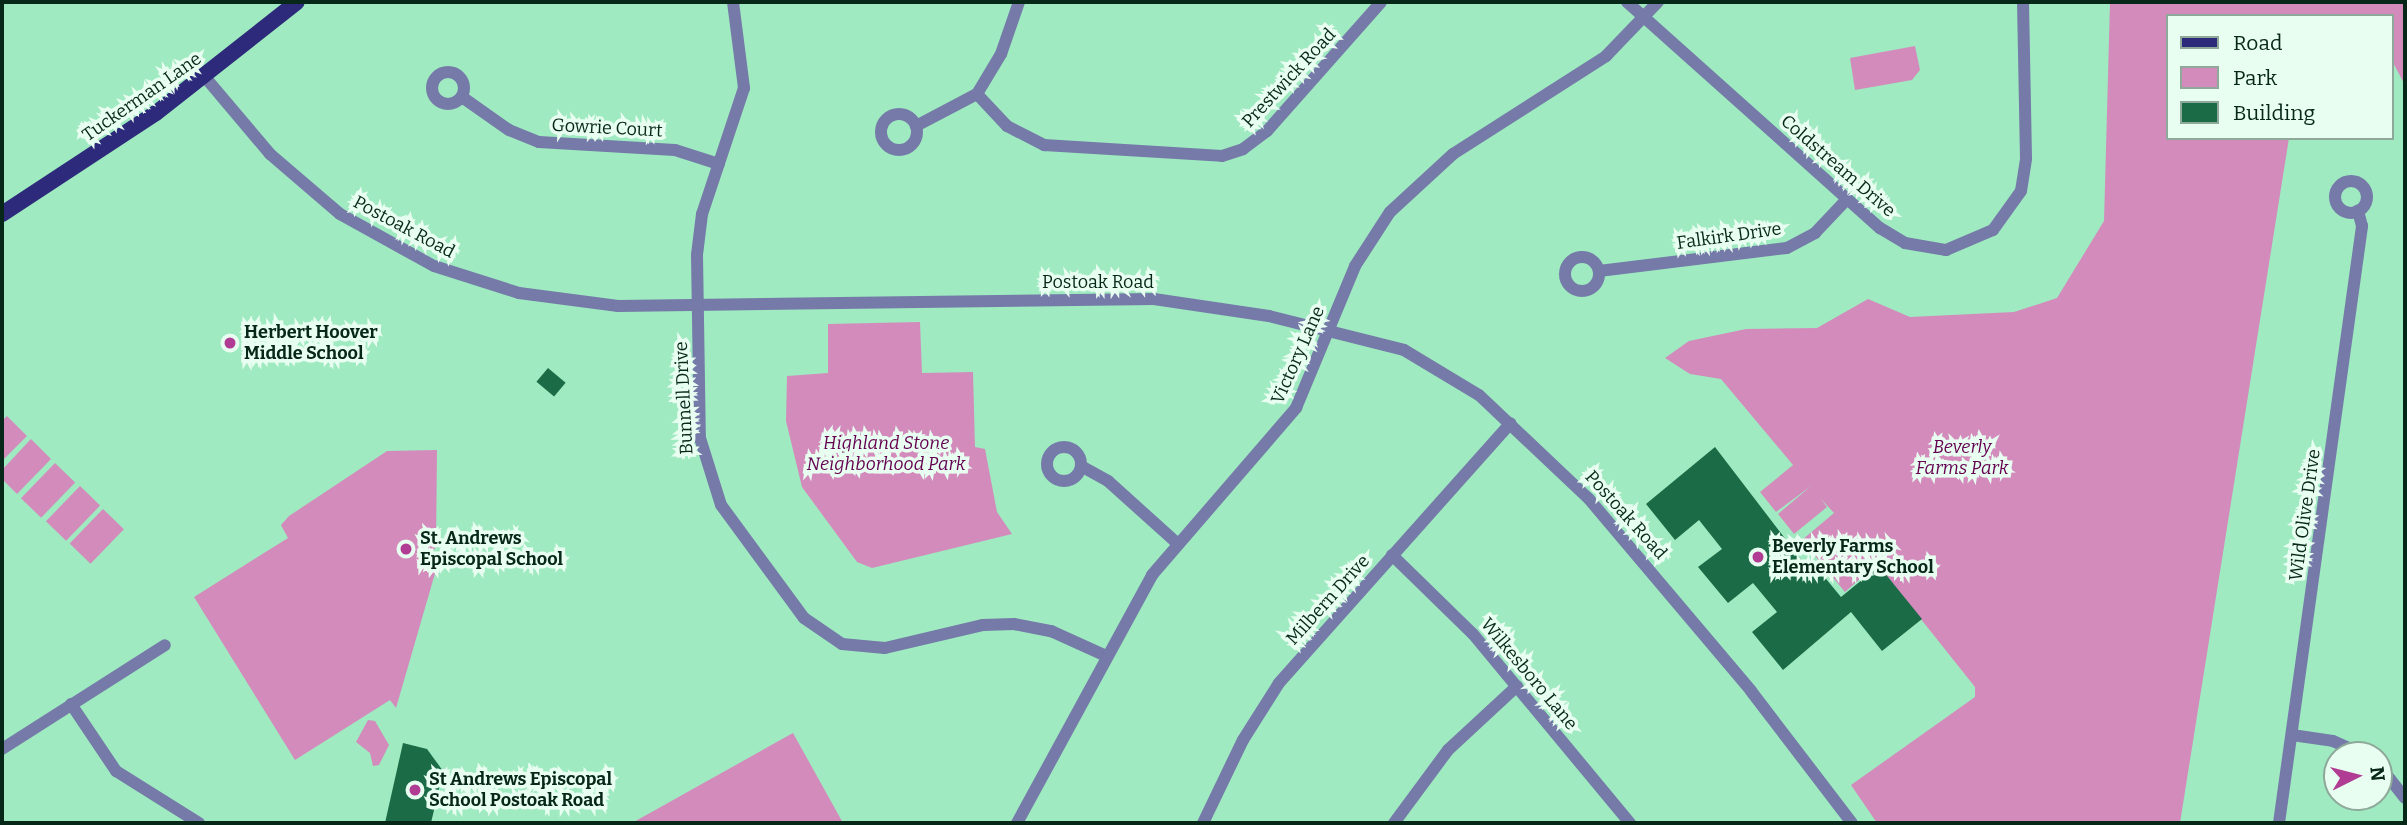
<!DOCTYPE html>
<html>
<head>
<meta charset="utf-8">
<style>
	body { margin:0 }
	#map { position:relative; width:2407px; height:825px; overflow:hidden; background:#9feac0; font-family:Bitter,serif }
	div>[style] { position:absolute }
	[style*='--x'] { left:calc(var(--x)*1px); top:calc(var(--y)*1px); width:calc(var(--w)*1px); rotate:calc(var(--a)*1deg) }
	.green>* { inset:0; background:#d38bbc; transform-origin:0 0 }
	.building>* { inset:0; background:#1b6b47; transform-origin:0 0 }
	.minor>* { height:12px; margin:-6px; padding:0 6px; transform-origin:6px; border-radius:6px; background:#757aa9 }
	.minor>.ring { margin:-6px; padding:0; box-sizing:content-box; background:none; border:12px solid #757aa9; border-radius:50% }
	.major>* { height:16px; margin:-8px; padding:0 8px; transform-origin:8px; border-radius:8px; background:#2e2a7b }
	.dots>* { width:19px; height:19px; translate:-50% -50%; box-sizing:border-box; border:4px solid #e8fef1; border-radius:50% }
	span { translate:-50% -50%; white-space:nowrap; text-align:center; line-height:1.15; -webkit-text-stroke:7px #e8fef1; paint-order:stroke }
	.street-label { font-size:18px; color:#072718 }
	.poi-label { font-size:18px; color:#072718; font-weight:700 }
	.left { translate:0 -50%; text-align:left }
	.park-label { font-size:18px; color:#630050; font-style:italic }
	.frame { position:absolute; inset:0; border:4px solid #072718; pointer-events:none }
	.legend { position:absolute; left:2166px; top:14px; width:228px; height:126px; box-sizing:border-box; background:#e8fef1; border:2px solid #8ea89a; margin:0; padding:9px 12px; list-style:none; font-size:21px; color:#072718 }
	.legend li { display:flex; align-items:center; gap:14px; height:35px }
	.legend b { width:35px; border:2px solid #8ea89a }
	.north { position:absolute; left:2323px; top:741px; width:70px; height:70px; box-sizing:border-box; background:#e8fef1; border:2px solid #8ea89a; border-radius:50%; rotate:84deg; font-size:19px; font-weight:700; line-height:28px; text-align:center; color:#072718 }
	.north::after { content:''; display:block; margin:auto; width:24px; height:32px; background:#b13c94; clip-path:polygon(50% 0,100% 100%,50% 72%,0 100%) }
</style>
</head>
<body>
<div id="map">
	<div class="green">
		<i style="clip-path:polygon(2110px 2px,2405px 2px,2405px 85px,2391px 59px,2391px 16px,2167px 16px,2167px 138px,2289px 138px,2180px 823px,1877px 823px,1851px 785px,1975px 697px,1975px 687px,1877px 564px,1845px 592px,1802px 540px,1834px 513px,1821px 499px,1827px 507px,1794px 534px,1778px 514px,1811px 486px,1776px 512px,1760px 492px,1793px 465px,1721px 379px,1690px 374px,1665px 358px,1689px 341px,1746px 329px,1817px 328px,1868px 299px,1910px 317px,2014px 312px,2057px 298px,2104px 221px)"></i>
		<i style="clip-path:polygon(1915px 46px,1920px 70px,1912px 80px,1855px 90px,1850px 58px)"></i>
		<i style="clip-path:polygon(920px 322px,922px 373px,973px 372px,975px 447px,985px 449px,997px 512px,1012px 534px,872px 568px,857px 562px,802px 487px,786px 421px,787px 376px,828px 373px,828px 324px)"></i>
		<i style="clip-path:polygon(7px 416px,27px 436px,2px 461px,2px 421px)"></i>
		<i style="clip-path:polygon(31px 439px,51px 459px,17px 494px,2px 479px,2px 470px)"></i>
		<i style="clip-path:polygon(437px 450px,436px 547px,428px 557px,436px 570px,396px 708px,390px 700px,295px 760px,194px 597px,288px 538px,281px 525px,289px 516px,387px 451px)"></i>
		<i style="left:55px;top:463px;width:28px;height:49px;rotate:44deg"></i>
		<i style="left:80px;top:486px;width:28px;height:49px;rotate:44deg"></i>
		<i style="left:103px;top:509px;width:29px;height:48px;rotate:44deg"></i>
		<i style="clip-path:polygon(368px 720px,375px 721px,389px 745px,379px 765px,373px 766px,370px 753px,356px 742px)"></i>
		<i style="clip-path:polygon(793px 733px,843px 823px,632px 823px)"></i>
	</div>
	<div class="building">
		<i style="left:548px;top:368px;width:23px;height:18px;rotate:40deg"></i>
		<i style="clip-path:polygon(1715px 447px,1816px 579px,1822px 574px,1841px 597px,1879px 566px,1922px 619px,1882px 651px,1851px 612px,1783px 670px,1752px 632px,1777px 612px,1753px 583px,1728px 603px,1698px 567px,1722px 549px,1699px 520px,1675px 540px,1646px 504px)"></i>
		<i style="clip-path:polygon(403px 743px,427px 749px,443px 771px,431px 823px,385px 823px)"></i>
	</div>
	<div class="minor">
		<i style="--x:733;--y:2;--w:87;--a:82.7"></i>
		<i style="--x:744;--y:88;--w:133;--a:108.4"></i>
		<i style="--x:702;--y:214;--w:41;--a:97"></i>
		<i style="--x:697;--y:255;--w:183;--a:89.1"></i>
		<i style="--x:700;--y:438;--w:70;--a:72.6"></i>
		<i style="--x:721;--y:505;--w:140;--a:53.7"></i>
		<i style="--x:804;--y:618;--w:46;--a:34.4"></i>
		<i style="--x:842;--y:644;--w:43;--a:5.3"></i>
		<i style="--x:885;--y:648;--w:101;--a:-13.2"></i>
		<i style="--x:983;--y:625;--w:31;--a:-2"></i>
		<i style="--x:1014;--y:624;--w:38;--a:11"></i>
		<i style="--x:1051;--y:631;--w:60;--a:24.4"></i>
		<i style="--x:1627;--y:2;--w:339;--a:41.8"></i>
		<i style="--x:1880;--y:228;--w:29;--a:31"></i>
		<i style="--x:1905;--y:243;--w:42;--a:9.7"></i>
		<i style="--x:1946;--y:250;--w:51;--a:-23.1"></i>
		<i style="--x:1993;--y:230;--w:48;--a:-54.3"></i>
		<i style="--x:2021;--y:191;--w:33;--a:-81"></i>
		<i style="--x:2026;--y:158;--w:156;--a:-91.1"></i>
		<i class="ring" style="left:432px;top:72px;width:20px;height:20px"></i>
		<i style="--x:205;--y:77;--w:101;--a:49.8"></i>
		<i style="--x:270;--y:154;--w:92;--a:40.6"></i>
		<i style="--x:340;--y:214;--w:107;--a:29"></i>
		<i style="--x:434;--y:266;--w:89;--a:17.6"></i>
		<i style="--x:519;--y:293;--w:100;--a:7.5"></i>
		<i style="--x:618;--y:306;--w:536;--a:-0.75"></i>
		<i style="--x:1154;--y:299;--w:116;--a:8.4"></i>
		<i style="--x:1269;--y:316;--w:139;--a:14.1"></i>
		<i style="--x:1404;--y:350;--w:87;--a:31"></i>
		<i style="--x:1479;--y:395;--w:151;--a:43.4"></i>
		<i style="--x:1589;--y:499;--w:251;--a:49.8"></i>
		<i style="--x:1751;--y:691;--w:166;--a:52.6"></i>
		<i style="--x:977;--y:94;--w:44;--a:46.8"></i>
		<i style="--x:1007;--y:126;--w:42;--a:27.2"></i>
		<i style="--x:1044;--y:145;--w:178;--a:3.5"></i>
		<i style="--x:1222;--y:156;--w:22;--a:-18"></i>
		<i style="--x:1243;--y:149;--w:30;--a:-37"></i>
		<i style="--x:1267;--y:131;--w:172;--a:-48.5"></i>
		<i style="--x:462;--y:97;--w:57;--a:35.1"></i>
		<i style="--x:509;--y:130;--w:32;--a:22"></i>
		<i style="--x:539;--y:142;--w:136;--a:3.4"></i>
		<i style="--x:675;--y:150;--w:46;--a:17.7"></i>
		<i class="ring" style="left:881px;top:114px;width:24px;height:24px"></i>
		<i style="--x:916;--y:126;--w:69;--a:-27.7"></i>
		<i style="--x:977;--y:94;--w:47;--a:-59"></i>
		<i style="--x:1001;--y:54;--w:55;--a:-70.9"></i>
		<i class="ring" style="left:2335px;top:181px;width:20px;height:20px"></i>
		<i class="ring" style="left:1565px;top:257px;width:22px;height:22px"></i>
		<i style="--x:1599;--y:271;--w:189;--a:-7"></i>
		<i style="--x:1787;--y:248;--w:32;--a:-28"></i>
		<i style="--x:1815;--y:233;--w:47;--a:-46.7"></i>
		<i class="ring" style="left:1047px;top:447px;width:22px;height:22px"></i>
		<i style="--x:1081;--y:466;--w:31;--a:29"></i>
		<i style="--x:1108;--y:481;--w:94;--a:42"></i>
		<i style="--x:1392;--y:555;--w:113;--a:44.3"></i>
		<i style="--x:1473;--y:634;--w:246;--a:50.3"></i>
		<i style="--x:71;--y:704;--w:81;--a:56.1"></i>
		<i style="--x:116;--y:771;--w:98;--a:32.1"></i>
		<i style="--x:2292;--y:735;--w:41;--a:8.3"></i>
		<i style="--x:2333;--y:741;--w:35;--a:24"></i>
		<i style="--x:2;--y:749;--w:193;--a:-32.5"></i>
		<i style="--x:2379;--y:765;--w:42;--a:51.8"></i>
		<i style="--x:1017;--y:823;--w:282;--a:-61.4"></i>
		<i style="--x:1152;--y:575;--w:221;--a:-49.2"></i>
		<i style="--x:1296;--y:408;--w:154;--a:-67.4"></i>
		<i style="--x:1355;--y:266;--w:64;--a:-57.1"></i>
		<i style="--x:1390;--y:212;--w:86;--a:-42.6"></i>
		<i style="--x:1453;--y:154;--w:182;--a:-32.6"></i>
		<i style="--x:1606;--y:56;--w:75;--a:-46.1"></i>
		<i style="--x:1203;--y:823;--w:92;--a:-64.3"></i>
		<i style="--x:1243;--y:740;--w:67;--a:-57.7"></i>
		<i style="--x:1279;--y:683;--w:348;--a:-48.3"></i>
		<i style="--x:1394;--y:823;--w:91;--a:-53.5"></i>
		<i style="--x:1448;--y:750;--w:94;--a:-42.8"></i>
		<i style="--x:2279;--y:823;--w:603;--a:-82.08"></i>
		<i style="--x:2362;--y:226;--w:16;--a:-105"></i>
	</div>
	<div class="major">
		<i style="--x:2;--y:214;--w:184;--a:-33.3"></i>
		<i style="--x:156;--y:113;--w:179;--a:-38.2"></i>
	</div>
	<div class="dots">
		<i style="left:230px;top:343px;background:#b13c94"></i>
		<i style="left:406px;top:549px;background:#b13c94"></i>
		<i style="left:1758px;top:557px;background:#b13c94"></i>
		<i style="left:415px;top:790px;background:#b13c94"></i>
	</div>
	<div class="street-label">
		<span style="left:1289px;top:78px;rotate:-47deg">Prestwick Road</span>
		<span style="left:142px;top:97px;rotate:-35deg">Tuckerman Lane</span>
		<span style="left:607px;top:128px;rotate:3deg">Gowrie Court</span>
		<span style="left:1838px;top:166px;rotate:41deg">Coldstream Drive</span>
		<span style="left:404px;top:227px;rotate:28deg">Postoak Road</span>
		<span style="left:1729px;top:236px;rotate:-8deg">Falkirk Drive</span>
		<span style="left:1098px;top:282px">Postoak Road</span>
		<span style="left:1298px;top:355px;rotate:-66deg">Victory Lane</span>
		<span style="left:684px;top:398px;rotate:-93deg">Bunnell Drive</span>
		<span style="left:1626px;top:515px;rotate:48deg">Postoak Road</span>
		<span style="left:2305px;top:515px;rotate:-82deg">Wild Olive Drive</span>
		<span style="left:1328px;top:600px;rotate:-48deg">Milbern Drive</span>
		<span style="left:1529px;top:674px;rotate:50deg">Wilkesboro Lane</span>
	</div>
	<div class="poi-label">
		<span class="left" style="left:244px;top:343px">Herbert Hoover<br>Middle School</span>
		<span class="left" style="left:420px;top:549px">St. Andrews<br>Episcopal School</span>
		<span class="left" style="left:1772px;top:557px">Beverly Farms<br>Elementary School</span>
		<span class="left" style="left:429px;top:790px">St Andrews Episcopal<br>School Postoak Road</span>
	</div>
	<div class="park-label">
		<span style="left:886px;top:454px">Highland Stone<br>Neighborhood Park</span>
		<span style="left:1962px;top:458px">Beverly<br>Farms Park</span>
	</div>
	<div class="frame"></div>
	<ul class="legend">
	<li><b style="height:9px;background:#2e2a7b"></b>Road</li>
	<li><b style="height:19px;background:#d38bbc"></b>Park</li>
	<li><b style="height:19px;background:#1b6b47"></b>Building</li>
	</ul>
	<div class="north">N</div>
</div>
</body>
</html>
